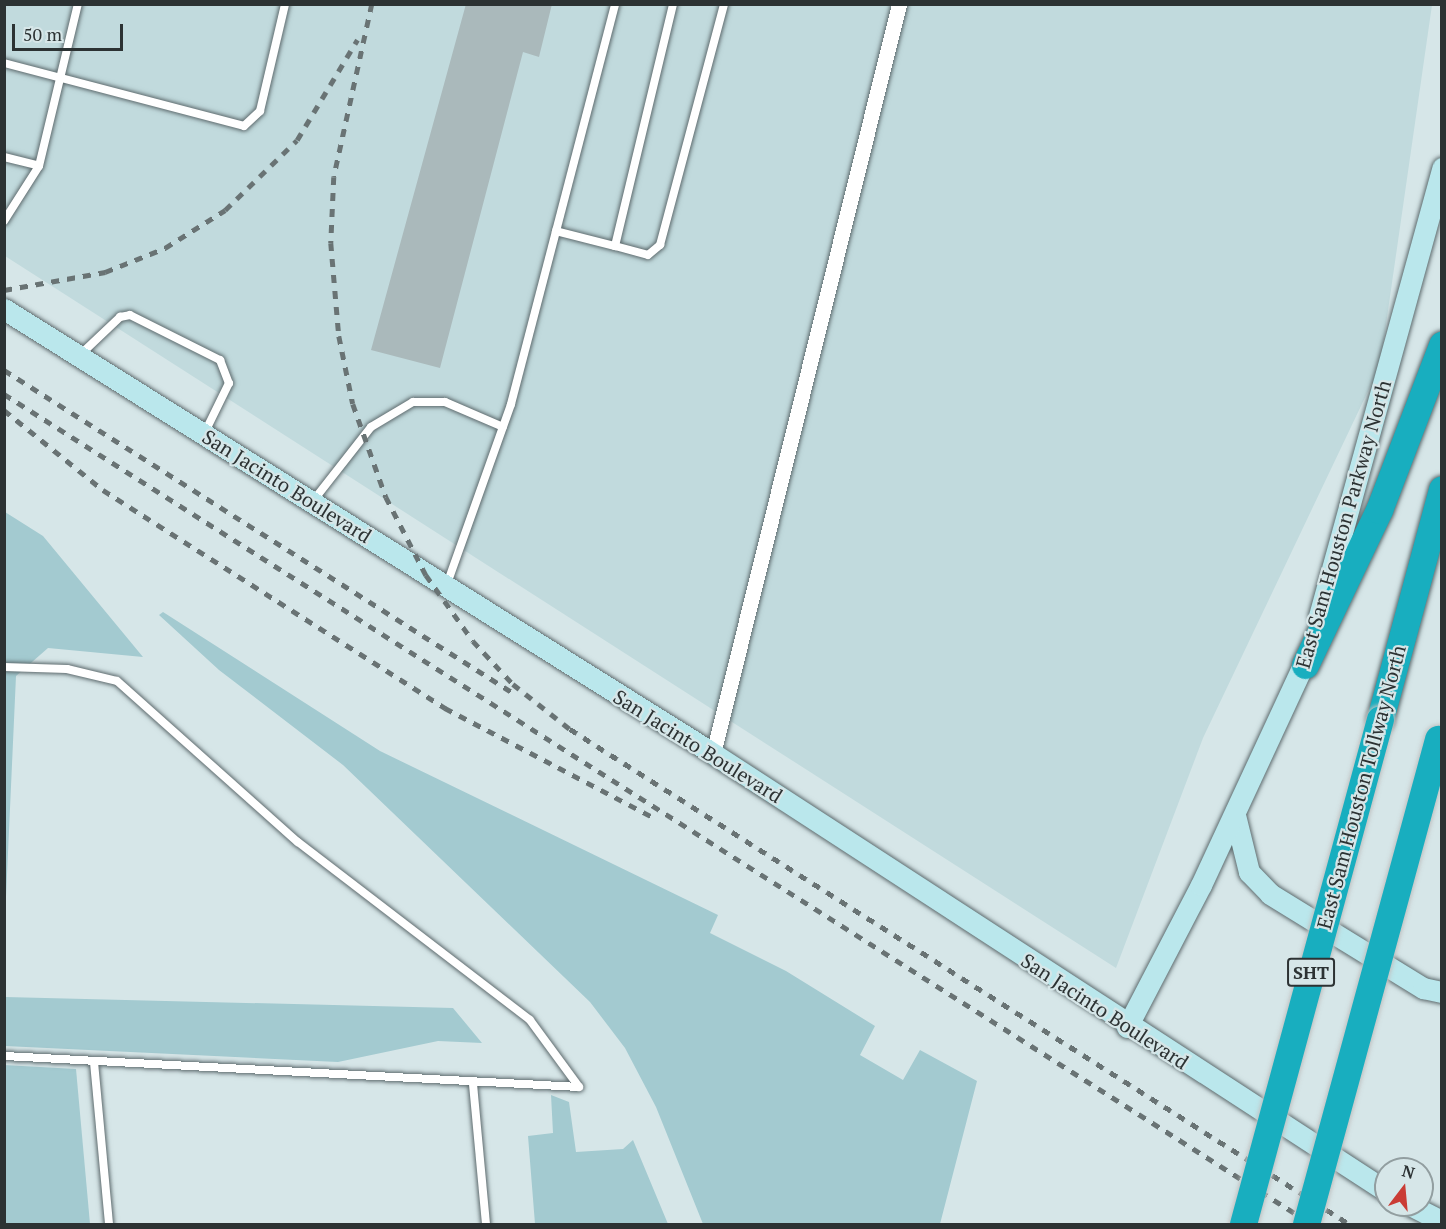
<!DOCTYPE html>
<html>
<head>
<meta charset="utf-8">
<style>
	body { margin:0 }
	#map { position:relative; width:1446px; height:1229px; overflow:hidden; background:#d6e6e8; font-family:"PT Serif",serif }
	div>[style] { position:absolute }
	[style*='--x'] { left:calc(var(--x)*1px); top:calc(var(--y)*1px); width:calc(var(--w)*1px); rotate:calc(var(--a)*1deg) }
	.built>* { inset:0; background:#c1dadd }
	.green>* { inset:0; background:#a3cad0 }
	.building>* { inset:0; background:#aab9bb }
	.roads { filter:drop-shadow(0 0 2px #5e6b6e) drop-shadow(0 0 2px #5e6b6e) }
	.lane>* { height:8px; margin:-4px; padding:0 4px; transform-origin:4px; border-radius:4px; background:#fff }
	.street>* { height:15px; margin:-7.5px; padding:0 7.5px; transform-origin:7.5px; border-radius:7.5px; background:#fff }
	.secondary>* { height:21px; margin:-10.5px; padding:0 10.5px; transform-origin:10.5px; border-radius:10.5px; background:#bae7ec }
	.highway>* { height:27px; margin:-13.5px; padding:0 13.5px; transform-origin:13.5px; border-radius:13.5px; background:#18aebf }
	.rail>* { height:4.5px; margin-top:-2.25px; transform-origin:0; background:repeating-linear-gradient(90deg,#697374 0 8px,transparent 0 16px) }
	.bridges { filter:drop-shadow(0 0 2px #c0c2c2) drop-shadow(0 0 2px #c0c2c2) }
	.highway-bridge>* { height:27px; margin:-13.5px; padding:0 13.5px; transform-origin:13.5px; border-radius:13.5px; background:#18aebf }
	span { translate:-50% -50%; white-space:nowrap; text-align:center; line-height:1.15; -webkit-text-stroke:4.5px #d6e6e8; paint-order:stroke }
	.shield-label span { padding:2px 4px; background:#d6e6e8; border:2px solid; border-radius:4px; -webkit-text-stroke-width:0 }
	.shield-label { font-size:18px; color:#2c3233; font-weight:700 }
	.street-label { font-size:20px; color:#2c3233 }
	.frame { position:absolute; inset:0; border:6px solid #2c3233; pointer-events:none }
	.north { position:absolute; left:1374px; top:1157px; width:60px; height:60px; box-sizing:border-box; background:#d6e6e8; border:2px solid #929ea0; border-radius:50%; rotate:16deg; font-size:16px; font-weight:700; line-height:24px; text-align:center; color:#2c3233 }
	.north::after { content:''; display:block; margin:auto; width:21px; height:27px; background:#ca3c35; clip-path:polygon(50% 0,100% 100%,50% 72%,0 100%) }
	.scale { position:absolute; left:12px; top:24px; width:111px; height:27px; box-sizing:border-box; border:3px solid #2c3233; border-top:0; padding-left:8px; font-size:18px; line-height:21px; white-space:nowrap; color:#2c3233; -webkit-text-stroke:4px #d6e6e8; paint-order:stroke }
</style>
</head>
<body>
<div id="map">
	<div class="built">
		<i style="clip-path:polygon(4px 5px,1432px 5px,1380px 366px,1203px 738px,1116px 968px,5px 256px)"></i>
	</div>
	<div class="green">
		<i style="clip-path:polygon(5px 512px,43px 536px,143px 657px,48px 648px,16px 676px,5px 919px)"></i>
		<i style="clip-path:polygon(163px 612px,380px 751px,718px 915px,710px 933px,786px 971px,875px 1026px,860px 1055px,903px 1080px,920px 1050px,977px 1081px,940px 1224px,703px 1224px,656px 1107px,625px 1048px,590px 1002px,343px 765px,219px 670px,159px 615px)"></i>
		<i style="clip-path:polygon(5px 997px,453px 1008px,482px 1043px,438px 1041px,338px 1062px,5px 1046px)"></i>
		<i style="clip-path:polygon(4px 1065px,76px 1069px,90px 1224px,5px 1224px)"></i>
		<i style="clip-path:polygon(551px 1095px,569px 1102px,576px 1152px,623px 1149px,633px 1140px,668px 1224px,535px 1224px,528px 1136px,553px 1133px)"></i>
	</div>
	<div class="building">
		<i style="clip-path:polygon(466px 4px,552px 4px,539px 57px,523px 52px,440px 368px,371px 350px)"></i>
	</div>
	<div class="roads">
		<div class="lane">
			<i style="--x:4;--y:63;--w:248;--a:14.7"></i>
			<i style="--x:244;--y:126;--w:22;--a:-43"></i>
			<i style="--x:260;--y:111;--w:110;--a:-76.8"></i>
			<i style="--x:4;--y:157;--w:36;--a:14"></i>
			<i style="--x:4;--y:221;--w:65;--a:-57.5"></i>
			<i style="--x:39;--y:166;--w:167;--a:-76.5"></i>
			<i style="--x:556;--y:231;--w:61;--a:14.3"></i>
			<i style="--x:615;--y:246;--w:249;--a:-76.5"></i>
			<i style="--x:615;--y:246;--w:34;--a:15"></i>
			<i style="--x:648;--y:255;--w:16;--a:-40"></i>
			<i style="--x:660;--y:245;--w:249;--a:-75.1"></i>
			<i style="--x:81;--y:354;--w:54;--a:-43.5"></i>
			<i style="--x:120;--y:317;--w:10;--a:-11"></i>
			<i style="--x:130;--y:315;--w:101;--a:26.6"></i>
			<i style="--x:220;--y:360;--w:25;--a:69"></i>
			<i style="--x:229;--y:383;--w:55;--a:116.1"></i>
			<i style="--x:313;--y:501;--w:94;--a:-51.9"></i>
			<i style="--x:371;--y:427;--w:49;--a:-30.8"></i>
			<i style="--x:413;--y:402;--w:32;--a:0"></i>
			<i style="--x:445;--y:402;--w:63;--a:23.3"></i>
			<i style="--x:447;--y:584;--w:191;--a:-70.4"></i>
			<i style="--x:511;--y:404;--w:413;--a:-75.4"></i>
			<i style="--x:4;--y:667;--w:63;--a:1.8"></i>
			<i style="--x:67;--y:669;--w:51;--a:13.5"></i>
			<i style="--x:117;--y:681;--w:242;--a:41.7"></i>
			<i style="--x:298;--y:842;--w:292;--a:37.5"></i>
			<i style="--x:530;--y:1020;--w:83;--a:53.8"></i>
			<i style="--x:579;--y:1087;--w:576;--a:-176.91"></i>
			<i style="--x:94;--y:1062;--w:163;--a:84.7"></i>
			<i style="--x:473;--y:1084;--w:141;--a:84.7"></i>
		</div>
		<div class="street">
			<i style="--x:713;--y:754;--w:773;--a:-76.07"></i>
		</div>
		<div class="secondary">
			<i style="--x:4;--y:309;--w:828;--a:32.08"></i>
			<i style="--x:706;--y:749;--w:811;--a:33.02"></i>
			<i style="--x:1319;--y:616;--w:465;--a:-74.6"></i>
			<i style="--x:1235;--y:815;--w:59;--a:76.2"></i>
			<i style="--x:1249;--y:872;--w:30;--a:46"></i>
			<i style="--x:1270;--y:894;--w:180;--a:31.6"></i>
			<i style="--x:1423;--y:988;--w:19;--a:12"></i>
			<i style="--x:1127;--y:1027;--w:160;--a:-62.5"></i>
			<i style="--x:1201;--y:885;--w:257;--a:-65.1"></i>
			<i style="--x:1410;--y:1205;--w:36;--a:27"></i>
		</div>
		<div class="highway">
			<i style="--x:1305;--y:665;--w:172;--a:-64.5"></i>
			<i style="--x:1379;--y:510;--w:177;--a:-69.1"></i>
			<i style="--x:1380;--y:719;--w:238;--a:-74.9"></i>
		</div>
	</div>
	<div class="rail">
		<i style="--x:372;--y:4;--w:177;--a:102.4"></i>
		<i style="--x:334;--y:177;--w:66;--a:92.6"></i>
		<i style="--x:331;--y:243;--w:93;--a:85.1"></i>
		<i style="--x:339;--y:336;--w:69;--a:78.4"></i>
		<i style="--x:353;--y:404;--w:99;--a:70.5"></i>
		<i style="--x:386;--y:497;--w:88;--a:62.9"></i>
		<i style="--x:426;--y:575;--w:81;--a:54.5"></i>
		<i style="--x:473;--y:641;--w:59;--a:47.1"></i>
		<i style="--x:513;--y:684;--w:73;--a:38.3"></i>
		<i style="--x:570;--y:729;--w:923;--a:32.43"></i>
		<i style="--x:4;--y:290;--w:103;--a:-10.1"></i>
		<i style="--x:105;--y:272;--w:65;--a:-21.8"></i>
		<i style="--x:165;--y:248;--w:71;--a:-32.3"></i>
		<i style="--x:225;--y:210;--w:100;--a:-44.2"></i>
		<i style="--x:297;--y:140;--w:117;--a:-59"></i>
		<i style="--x:4;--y:370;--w:605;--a:32.38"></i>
		<i style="--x:4;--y:394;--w:1549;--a:32.4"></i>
		<i style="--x:4;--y:410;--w:127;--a:38.9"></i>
		<i style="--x:103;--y:490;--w:406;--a:32.5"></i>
		<i style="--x:445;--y:708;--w:238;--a:27.7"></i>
	</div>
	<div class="bridges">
		<div class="highway-bridge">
			<i style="--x:1243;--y:1224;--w:523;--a:-74.82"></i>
			<i style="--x:1306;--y:1224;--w:503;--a:-74.77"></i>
		</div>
	</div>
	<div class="shield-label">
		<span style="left:1311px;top:972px">SHT</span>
	</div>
	<div class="street-label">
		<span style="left:287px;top:486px;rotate:32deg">San Jacinto Boulevard</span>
		<span style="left:1343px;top:524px;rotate:-74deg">East Sam Houston Parkway North</span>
		<span style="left:698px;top:746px;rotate:32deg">San Jacinto Boulevard</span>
		<span style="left:1361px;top:787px;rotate:-75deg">East Sam Houston Tollway North</span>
		<span style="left:1105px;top:1011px;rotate:33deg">San Jacinto Boulevard</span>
	</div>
	<div class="frame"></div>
	<div class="north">N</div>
	<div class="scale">50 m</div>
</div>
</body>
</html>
